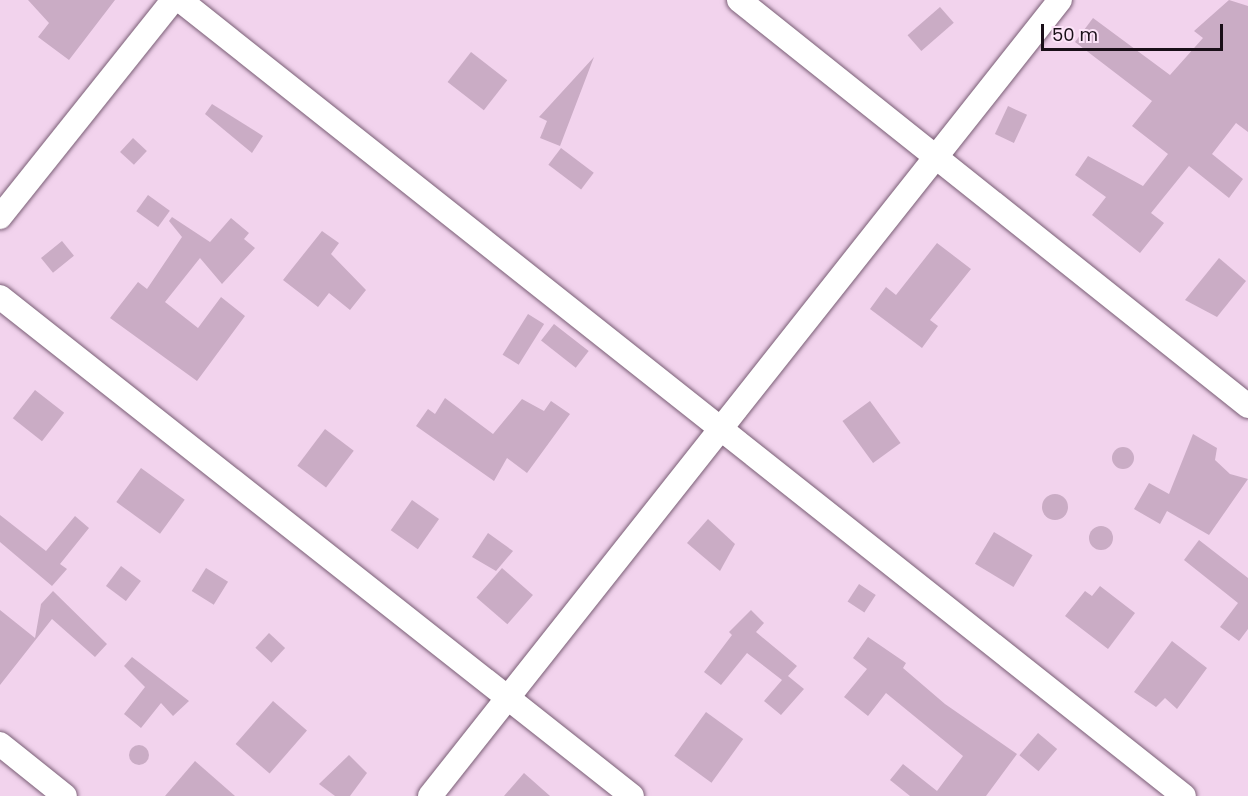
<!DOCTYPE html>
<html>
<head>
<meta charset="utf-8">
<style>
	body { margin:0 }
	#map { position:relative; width:1248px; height:796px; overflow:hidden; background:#f2d3ed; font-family:Poppins,sans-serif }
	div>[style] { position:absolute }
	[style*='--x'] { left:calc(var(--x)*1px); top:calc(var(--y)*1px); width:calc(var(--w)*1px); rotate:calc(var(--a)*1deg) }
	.building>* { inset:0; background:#caacc5; transform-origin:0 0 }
	.round { border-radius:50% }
	.roads { filter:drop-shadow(0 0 2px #795e75) drop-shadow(0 0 2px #795e75) }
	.minor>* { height:24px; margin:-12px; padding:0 12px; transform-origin:12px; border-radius:12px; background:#fff }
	span { translate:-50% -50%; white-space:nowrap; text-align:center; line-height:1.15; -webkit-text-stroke:4.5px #fce3f8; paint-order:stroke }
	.scale { position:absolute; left:1041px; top:24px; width:182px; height:27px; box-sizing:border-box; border:3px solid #190f18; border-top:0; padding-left:8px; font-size:18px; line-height:21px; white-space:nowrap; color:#190f18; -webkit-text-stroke:4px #fce3f8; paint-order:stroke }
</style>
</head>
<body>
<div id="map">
	<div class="building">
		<i style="clip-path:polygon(28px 0,115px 0,69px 60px,38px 37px,49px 23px)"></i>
		<i style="clip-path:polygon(1229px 0,1248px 6px,1248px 132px,1236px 123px,1212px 154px,1243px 179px,1229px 198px,1189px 166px,1151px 213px,1164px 223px,1140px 253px,1092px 215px,1106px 197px,1075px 175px,1088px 156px,1143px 186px,1168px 154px,1132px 126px,1152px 101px,1075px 42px,1093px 18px,1170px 75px,1203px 38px,1194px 31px)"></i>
		<i style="left:940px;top:7px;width:21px;height:43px;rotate:49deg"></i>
		<i style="left:471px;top:52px;width:46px;height:38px;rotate:38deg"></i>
		<i style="clip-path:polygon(594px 57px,560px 146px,540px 138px,547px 121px,539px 117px)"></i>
		<i style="clip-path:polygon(212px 104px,263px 136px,252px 153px,205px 114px)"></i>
		<i style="left:1008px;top:106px;width:21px;height:31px;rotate:25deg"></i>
		<i style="left:133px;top:138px;width:19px;height:19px;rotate:43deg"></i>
		<i style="left:561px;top:148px;width:41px;height:21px;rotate:37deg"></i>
		<i style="left:148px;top:195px;width:27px;height:20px;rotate:36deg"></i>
		<i style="clip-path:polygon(172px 217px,210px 242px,231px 218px,249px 233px,244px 239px,255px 248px,222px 284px,200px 258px,165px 302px,198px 328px,221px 297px,245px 316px,197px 381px,110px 318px,138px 282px,147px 289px,182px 237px,169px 221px)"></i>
		<i style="clip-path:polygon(322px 231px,339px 243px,331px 254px,366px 290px,350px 310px,329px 293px,318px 307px,283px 280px)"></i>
		<i style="left:62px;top:241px;width:19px;height:27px;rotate:51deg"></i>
		<i style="clip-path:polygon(937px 243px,971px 269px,930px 320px,938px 326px,922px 348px,870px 309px,886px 287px,896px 295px)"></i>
		<i style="clip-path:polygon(1219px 258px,1246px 281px,1217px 317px,1185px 300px)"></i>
		<i style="left:528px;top:314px;width:19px;height:48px;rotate:32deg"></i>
		<i style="left:554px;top:324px;width:44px;height:21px;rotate:38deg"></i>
		<i style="left:35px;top:390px;width:37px;height:36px;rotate:38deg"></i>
		<i style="clip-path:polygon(445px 398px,493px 434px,522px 399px,544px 411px,551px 401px,570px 414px,527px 473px,507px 458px,494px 481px,416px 426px,428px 409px,435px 414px)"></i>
		<i style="left:870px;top:401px;width:52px;height:34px;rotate:54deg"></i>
		<i style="left:325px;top:429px;width:36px;height:46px;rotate:37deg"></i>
		<i style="clip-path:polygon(1193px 434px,1217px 448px,1215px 460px,1230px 474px,1248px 479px,1209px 535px,1167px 511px,1160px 524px,1134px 509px,1149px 483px,1169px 494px)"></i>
		<i class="round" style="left:1112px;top:447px;width:22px;height:22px"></i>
		<i style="left:141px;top:468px;width:54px;height:42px;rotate:36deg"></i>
		<i class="round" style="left:1042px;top:494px;width:26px;height:26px"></i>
		<i style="left:412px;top:500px;width:33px;height:37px;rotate:35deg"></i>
		<i style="clip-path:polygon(0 515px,46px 551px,75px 516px,89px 528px,60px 564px,67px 569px,52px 586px,0 542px)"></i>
		<i style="clip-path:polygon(708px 519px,735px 544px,720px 571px,687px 543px)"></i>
		<i class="round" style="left:1089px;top:526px;width:24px;height:24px"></i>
		<i style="left:994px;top:532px;width:45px;height:37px;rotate:31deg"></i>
		<i style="clip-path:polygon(488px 533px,513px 551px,496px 571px,472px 557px)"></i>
		<i style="clip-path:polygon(1199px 540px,1248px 578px,1248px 629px,1239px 641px,1220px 627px,1238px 603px,1184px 560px)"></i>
		<i style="left:121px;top:566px;width:25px;height:25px;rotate:37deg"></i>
		<i style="left:206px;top:568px;width:26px;height:27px;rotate:32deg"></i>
		<i style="left:502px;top:568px;width:41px;height:39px;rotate:41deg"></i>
		<i style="left:859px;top:584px;width:20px;height:21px;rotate:33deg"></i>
		<i style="clip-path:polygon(1100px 586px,1135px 613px,1108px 649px,1065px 616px,1085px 591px,1092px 596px)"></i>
		<i style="clip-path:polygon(53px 591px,107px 644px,95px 657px,52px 619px,0 685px,0 610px,35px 638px,41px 604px)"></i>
		<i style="clip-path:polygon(751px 610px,764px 623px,756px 632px,797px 666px,788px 676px,804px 689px,781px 715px,764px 701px,782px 680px,747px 653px,721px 685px,704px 672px,732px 635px,729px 632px)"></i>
		<i style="left:269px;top:633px;width:22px;height:20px;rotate:43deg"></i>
		<i style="clip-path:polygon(868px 637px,906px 663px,903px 668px,945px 704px,1017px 754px,986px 796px,910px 796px,890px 780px,903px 764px,937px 791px,963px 756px,886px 693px,868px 716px,844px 697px,867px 669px,853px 658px)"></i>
		<i style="clip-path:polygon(1172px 641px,1207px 668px,1177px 709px,1165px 698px,1156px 707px,1134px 692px)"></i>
		<i style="clip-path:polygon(132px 657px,189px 701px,173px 716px,161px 703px,141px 728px,124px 714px,145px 687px,124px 666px)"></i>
		<i style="left:273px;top:701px;width:45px;height:57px;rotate:41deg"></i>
		<i style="left:706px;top:712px;width:46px;height:54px;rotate:36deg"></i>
		<i style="left:1038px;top:733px;width:25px;height:29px;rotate:40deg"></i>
		<i class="round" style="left:129px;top:745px;width:20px;height:20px"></i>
		<i style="clip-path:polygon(349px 755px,367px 773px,350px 796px,335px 796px,319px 784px)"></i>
		<i style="clip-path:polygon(195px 761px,235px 796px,165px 796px)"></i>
		<i style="clip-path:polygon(524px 773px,550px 796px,504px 796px)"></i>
	</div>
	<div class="roads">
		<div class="minor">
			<i style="--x:180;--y:0;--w:1281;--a:38.41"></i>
			<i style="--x:739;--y:0;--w:651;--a:38.58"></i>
			<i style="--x:0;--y:217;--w:278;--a:-51.4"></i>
			<i style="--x:0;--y:297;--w:805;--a:38.29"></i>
			<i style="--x:0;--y:744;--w:83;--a:38.7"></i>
			<i style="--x:430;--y:796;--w:1015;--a:-51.64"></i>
		</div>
	</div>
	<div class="scale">50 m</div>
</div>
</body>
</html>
